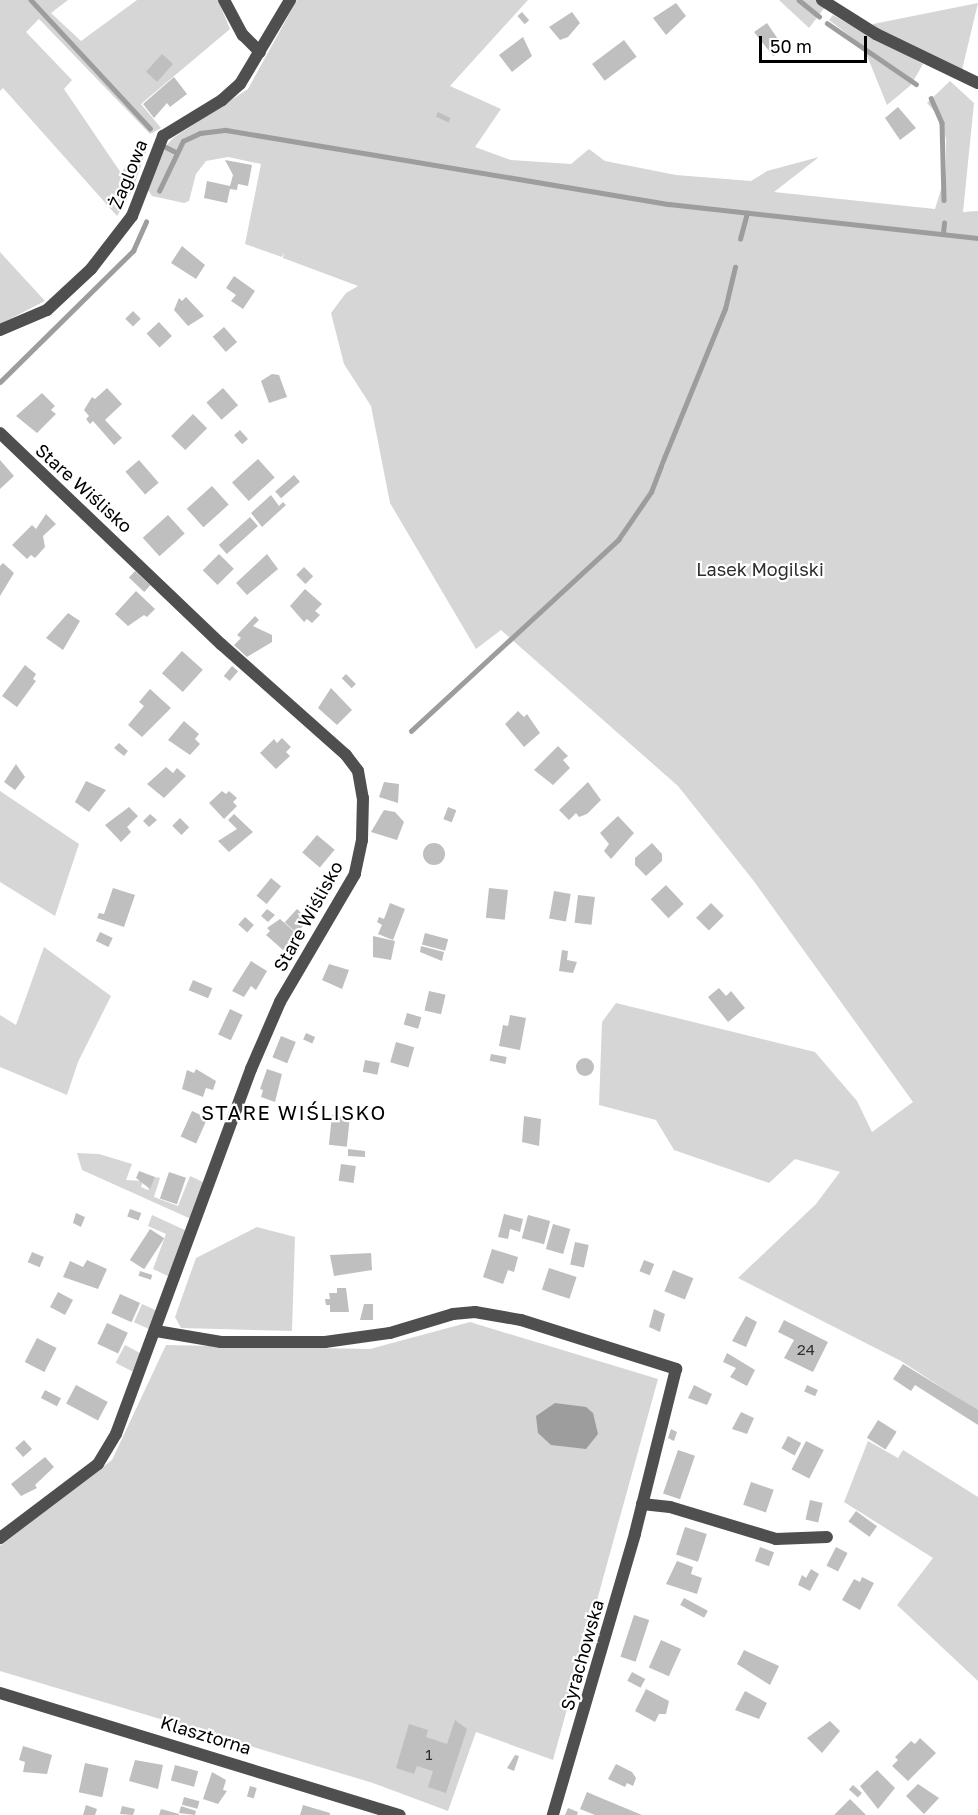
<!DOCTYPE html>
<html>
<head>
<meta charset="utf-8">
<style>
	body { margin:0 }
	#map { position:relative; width:978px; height:1815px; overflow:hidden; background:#fff; font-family:"Golos Text",sans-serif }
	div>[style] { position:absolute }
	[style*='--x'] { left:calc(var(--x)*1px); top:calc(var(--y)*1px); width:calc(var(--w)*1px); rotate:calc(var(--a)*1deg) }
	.green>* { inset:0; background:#d6d6d6; transform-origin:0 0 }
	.water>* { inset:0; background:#9d9d9d }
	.stream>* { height:4.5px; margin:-2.25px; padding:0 2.25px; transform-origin:2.25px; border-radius:2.25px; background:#9d9d9d }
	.building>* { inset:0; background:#bfbfbf; transform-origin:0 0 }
	.round { border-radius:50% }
	.minor>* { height:12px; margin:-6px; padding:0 6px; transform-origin:6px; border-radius:6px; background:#4f4f4f }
	.tertiary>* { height:12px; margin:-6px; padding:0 6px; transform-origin:6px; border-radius:6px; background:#4f4f4f }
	span { translate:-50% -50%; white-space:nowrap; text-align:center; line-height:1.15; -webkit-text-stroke:4.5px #fff; paint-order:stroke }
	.number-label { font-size:15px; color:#303030 }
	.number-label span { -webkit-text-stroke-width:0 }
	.street-label { font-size:18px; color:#000 }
	.park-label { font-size:18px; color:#2d2d2d }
	.neighbourhood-label { font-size:20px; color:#000; letter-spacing:1.5px }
	.scale { position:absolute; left:759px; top:36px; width:108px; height:27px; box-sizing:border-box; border:3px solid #000; border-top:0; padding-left:8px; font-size:18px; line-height:21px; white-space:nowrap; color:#000; -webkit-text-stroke:4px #fff; paint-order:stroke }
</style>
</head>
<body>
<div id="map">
	<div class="green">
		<i style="clip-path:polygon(0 0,68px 0,51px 13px,81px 41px,137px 0,218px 0,230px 29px,141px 104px,161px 128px,150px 134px,39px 19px,26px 32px,72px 80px,64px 89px,121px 173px,141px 146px,146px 152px,132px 191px,117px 216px,3px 88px,0 91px)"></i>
		<i style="clip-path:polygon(297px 0,528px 0,450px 86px,501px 109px,475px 147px,511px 160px,571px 164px,589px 149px,605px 161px,676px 175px,751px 181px,767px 171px,819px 157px,774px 192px,935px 209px,946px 173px,946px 139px,939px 116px,927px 103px,950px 81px,974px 103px,963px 212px,978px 211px,978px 1411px,901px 1361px,738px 1278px,816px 1204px,840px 1172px,795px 1159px,769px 1183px,674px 1150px,656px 1120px,599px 1105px,602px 1022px,616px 1003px,815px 1052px,857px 1101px,872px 1132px,913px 1102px,753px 880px,678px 786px,501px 630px,476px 649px,390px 503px,371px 406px,344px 364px,331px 313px,346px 293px,358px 286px,283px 258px,284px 252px,282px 257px,245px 244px,261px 164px,228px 157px,206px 161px,196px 174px,189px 201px,184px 203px,152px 196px,148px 190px,158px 155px,173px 138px,248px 89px)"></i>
		<i style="clip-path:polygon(779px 0,817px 0,825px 7px,809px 28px)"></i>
		<i style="clip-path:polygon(978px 3px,962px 70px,874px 28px,873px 24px)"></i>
		<i style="clip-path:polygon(833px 15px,923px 64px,911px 85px,887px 105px,863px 46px,829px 20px)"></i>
		<i style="clip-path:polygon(0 252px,45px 301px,0 324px)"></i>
		<i style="clip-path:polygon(0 791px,79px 844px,55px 916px,0 882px)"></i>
		<i style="clip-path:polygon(44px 947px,111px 996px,78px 1062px,67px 1095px,0 1067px,0 1015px,16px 1025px)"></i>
		<i style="clip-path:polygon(77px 1153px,99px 1154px,132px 1164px,126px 1180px,143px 1181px,141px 1187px,148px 1190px,155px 1177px,160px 1178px,154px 1197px,178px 1206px,190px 1176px,205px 1183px,191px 1219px,82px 1170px)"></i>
		<i style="clip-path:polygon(152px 1215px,187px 1231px,168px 1276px,153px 1269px,166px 1234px,148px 1226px)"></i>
		<i style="clip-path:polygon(257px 1227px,295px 1237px,292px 1331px,181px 1328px,175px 1317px,196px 1258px)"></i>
		<i style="left:142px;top:1304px;width:17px;height:20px;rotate:24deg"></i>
		<i style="clip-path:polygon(470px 1322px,658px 1379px,553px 1760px,476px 1732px,448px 1811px,373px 1783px,0 1671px,0 1546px,112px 1460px,166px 1345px,370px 1349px)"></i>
		<i style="left:125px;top:1345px;width:19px;height:20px;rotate:28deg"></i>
		<i style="clip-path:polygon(868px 1441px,898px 1458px,903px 1450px,978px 1497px,978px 1681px,897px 1605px,933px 1558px,844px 1502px)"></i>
	</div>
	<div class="water">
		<i style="clip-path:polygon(555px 1403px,586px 1407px,593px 1413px,598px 1434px,586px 1449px,551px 1445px,538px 1433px,536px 1416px)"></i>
	</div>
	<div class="stream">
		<i style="--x:31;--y:0;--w:175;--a:47.1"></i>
		<i style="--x:799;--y:0;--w:26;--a:39"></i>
		<i style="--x:827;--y:23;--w:108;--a:34.4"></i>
		<i style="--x:931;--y:98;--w:27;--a:66"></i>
		<i style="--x:942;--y:123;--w:77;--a:88.5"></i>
		<i style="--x:166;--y:147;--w:11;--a:27"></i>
		<i style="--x:159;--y:191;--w:55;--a:-64.4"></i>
		<i style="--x:183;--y:141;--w:19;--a:-25"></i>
		<i style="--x:200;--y:133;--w:26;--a:-7"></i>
		<i style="--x:226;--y:130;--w:449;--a:9.5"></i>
		<i style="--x:669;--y:204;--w:311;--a:6.3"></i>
		<i style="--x:943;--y:233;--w:10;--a:-84"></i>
		<i style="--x:740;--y:239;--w:27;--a:-75"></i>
		<i style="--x:0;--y:382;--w:187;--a:-44.6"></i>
		<i style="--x:133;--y:251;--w:32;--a:-66"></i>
		<i style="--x:662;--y:463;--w:166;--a:-67.8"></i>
		<i style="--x:725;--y:309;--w:43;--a:-76.6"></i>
		<i style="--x:411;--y:731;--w:282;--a:-42.7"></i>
		<i style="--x:618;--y:540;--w:58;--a:-55.5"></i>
		<i style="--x:651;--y:492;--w:28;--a:-69"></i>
	</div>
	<div class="building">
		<i style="clip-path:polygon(676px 3px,686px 16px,666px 35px,653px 18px)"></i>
		<i style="left:522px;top:12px;width:11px;height:6px;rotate:49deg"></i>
		<i style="clip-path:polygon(572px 12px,580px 23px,568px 37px,560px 40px,549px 27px)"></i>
		<i style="clip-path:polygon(767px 23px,784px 48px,773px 56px,754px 32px)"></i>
		<i style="clip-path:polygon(523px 37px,532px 56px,512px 72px,499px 55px)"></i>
		<i style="left:624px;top:40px;width:21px;height:40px;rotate:53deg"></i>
		<i style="left:162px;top:54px;width:15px;height:24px;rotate:42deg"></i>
		<i style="clip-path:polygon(174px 77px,187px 94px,170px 107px,167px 103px,154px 118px,143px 104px)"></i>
		<i style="clip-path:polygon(898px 107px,916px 128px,900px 140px,885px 118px)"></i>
		<i style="left:438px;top:112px;width:14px;height:5px;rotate:25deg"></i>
		<i style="clip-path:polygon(225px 160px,252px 165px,248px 186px,238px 184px,237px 190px,230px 189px,227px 203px,204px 198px,207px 181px,230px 186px,233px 175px)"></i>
		<i style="clip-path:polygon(182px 246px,205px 265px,196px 279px,171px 263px)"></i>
		<i style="clip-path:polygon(234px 276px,255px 291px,243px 309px,231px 301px,236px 295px,226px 288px)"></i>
		<i style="clip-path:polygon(186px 297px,204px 316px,188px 326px,174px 310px,179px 298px,182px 301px)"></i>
		<i style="left:133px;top:311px;width:11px;height:11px;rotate:45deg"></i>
		<i style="left:159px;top:322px;width:19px;height:17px;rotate:47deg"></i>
		<i style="left:224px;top:327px;width:20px;height:15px;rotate:49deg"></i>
		<i style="clip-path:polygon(272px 374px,279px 375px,287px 397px,269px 403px,261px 381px)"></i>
		<i style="clip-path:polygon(107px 388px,122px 404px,105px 420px,122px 438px,114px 445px,93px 421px,90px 424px,86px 419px,89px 416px,84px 410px,92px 397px,95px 399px)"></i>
		<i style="left:223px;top:388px;width:23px;height:22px;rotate:49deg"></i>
		<i style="clip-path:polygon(42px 393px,55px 406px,51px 410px,56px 414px,37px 433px,16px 416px)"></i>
		<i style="left:193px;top:414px;width:20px;height:31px;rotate:45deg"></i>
		<i style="left:240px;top:430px;width:12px;height:8px;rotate:48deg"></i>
		<i style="left:258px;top:459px;width:25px;height:35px;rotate:48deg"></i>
		<i style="clip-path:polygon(0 460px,14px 476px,0 489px)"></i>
		<i style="left:139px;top:460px;width:30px;height:18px;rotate:49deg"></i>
		<i style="left:294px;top:475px;width:9px;height:25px;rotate:49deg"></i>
		<i style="left:212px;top:486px;width:25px;height:34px;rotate:48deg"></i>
		<i style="clip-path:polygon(271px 495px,279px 506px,283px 502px,286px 505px,262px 527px,251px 513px)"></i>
		<i style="left:100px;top:497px;width:12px;height:11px;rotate:48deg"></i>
		<i style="clip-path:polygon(46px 514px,56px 524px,43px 536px,45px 547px,35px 558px,31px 555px,27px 559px,12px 545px,32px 525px,36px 529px)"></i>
		<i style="left:168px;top:515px;width:25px;height:34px;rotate:48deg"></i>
		<i style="left:250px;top:517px;width:12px;height:42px;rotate:48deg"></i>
		<i style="left:219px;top:554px;width:21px;height:23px;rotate:45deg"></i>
		<i style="clip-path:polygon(267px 554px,278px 569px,247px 595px,236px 583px)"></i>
		<i style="clip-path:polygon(3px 563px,14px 573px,0 596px,0 566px)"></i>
		<i style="left:304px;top:567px;width:13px;height:11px;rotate:45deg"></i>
		<i style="left:135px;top:571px;width:21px;height:9px;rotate:43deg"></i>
		<i style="clip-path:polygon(305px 589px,322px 604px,315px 611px,320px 615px,312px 623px,307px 619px,304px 622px,290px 606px)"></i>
		<i style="clip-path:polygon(136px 591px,155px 609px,147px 617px,144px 615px,128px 626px,115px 614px)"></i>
		<i style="clip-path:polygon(68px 613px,80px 621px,63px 650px,46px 638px)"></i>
		<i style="clip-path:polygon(255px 616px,259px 620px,253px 626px,272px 635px,272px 642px,247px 657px,234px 645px,241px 638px,237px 635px)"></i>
		<i style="left:182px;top:651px;width:28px;height:30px;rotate:42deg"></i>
		<i style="clip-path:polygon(25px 665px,36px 674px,33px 679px,36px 681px,17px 707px,2px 696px)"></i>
		<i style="left:232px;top:666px;width:8px;height:13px;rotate:40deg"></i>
		<i style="left:346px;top:674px;width:14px;height:6px;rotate:45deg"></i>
		<i style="clip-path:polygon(331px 688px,352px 710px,337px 725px,318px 708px)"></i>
		<i style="clip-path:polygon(150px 689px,171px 708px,142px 737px,128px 725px,144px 706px,139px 702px)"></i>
		<i style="clip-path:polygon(518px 711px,524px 717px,527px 714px,540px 733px,524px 747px,505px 724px)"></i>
		<i style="clip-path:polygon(184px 721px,199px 734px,195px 739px,200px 744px,190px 755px,168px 740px)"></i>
		<i style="clip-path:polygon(282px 738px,291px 747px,286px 752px,290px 756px,276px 769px,260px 753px,274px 739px,277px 743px)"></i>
		<i style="clip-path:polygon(119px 743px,128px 751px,124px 756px,114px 748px)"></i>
		<i style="clip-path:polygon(558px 746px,568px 756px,563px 760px,570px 768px,553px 785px,534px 770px)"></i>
		<i style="clip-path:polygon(16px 764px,25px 777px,15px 790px,4px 782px)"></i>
		<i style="clip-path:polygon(166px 767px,173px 773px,177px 768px,186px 776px,164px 798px,147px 784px)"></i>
		<i style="clip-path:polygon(86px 781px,106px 790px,89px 812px,75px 802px)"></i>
		<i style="clip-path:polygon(384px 782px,399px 784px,398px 803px,379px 797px)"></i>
		<i style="clip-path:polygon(588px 782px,601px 800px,587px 814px,579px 817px,576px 813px,569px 820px,559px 810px)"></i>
		<i style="clip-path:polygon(222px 791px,226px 794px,229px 791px,237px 798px,233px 802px,237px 806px,224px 819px,209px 803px)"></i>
		<i style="clip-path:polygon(129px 807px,138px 816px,127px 827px,131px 832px,121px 842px,105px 825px)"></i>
		<i style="left:448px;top:807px;width:9px;height:13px;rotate:21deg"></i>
		<i style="clip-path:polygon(384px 810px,395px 812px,404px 822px,397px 840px,371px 832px)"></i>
		<i style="clip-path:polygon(150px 814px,157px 820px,149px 827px,143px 821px)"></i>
		<i style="clip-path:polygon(234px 814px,253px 832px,229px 852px,218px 841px,237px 829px,228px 820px)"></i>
		<i style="clip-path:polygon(618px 816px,634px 833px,611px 859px,604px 851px,609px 844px,600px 833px)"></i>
		<i style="left:180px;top:818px;width:13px;height:11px;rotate:45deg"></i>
		<i style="left:317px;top:835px;width:23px;height:23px;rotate:40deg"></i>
		<i style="clip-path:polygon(652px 843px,662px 854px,662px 861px,646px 876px,635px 865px,635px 858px)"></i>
		<i class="round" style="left:423px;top:843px;width:22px;height:22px"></i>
		<i style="left:271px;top:878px;width:13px;height:23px;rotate:39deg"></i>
		<i style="left:666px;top:885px;width:26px;height:21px;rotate:47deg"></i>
		<i style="clip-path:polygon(113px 888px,135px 895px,124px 927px,97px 918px,99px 913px,104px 914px)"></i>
		<i style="left:489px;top:888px;width:19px;height:30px;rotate:6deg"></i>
		<i style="left:554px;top:891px;width:17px;height:28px;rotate:10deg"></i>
		<i style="left:578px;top:895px;width:17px;height:28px;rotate:7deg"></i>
		<i style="clip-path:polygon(390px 903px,405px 909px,393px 940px,378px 934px,382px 925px,377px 922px,379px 917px,384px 919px)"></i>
		<i style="left:711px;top:903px;width:18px;height:21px;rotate:45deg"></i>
		<i style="clip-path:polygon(267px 909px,275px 915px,268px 922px,261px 916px)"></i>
		<i style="left:297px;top:909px;width:16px;height:18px;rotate:43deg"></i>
		<i style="left:245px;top:917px;width:12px;height:10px;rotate:42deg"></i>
		<i style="clip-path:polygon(280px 919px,297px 934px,283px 950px,266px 935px,270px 931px,267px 928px)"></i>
		<i style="left:100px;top:932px;width:14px;height:10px;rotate:25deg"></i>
		<i style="left:425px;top:933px;width:24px;height:12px;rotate:15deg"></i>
		<i style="clip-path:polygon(373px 936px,395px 941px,391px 960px,373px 957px)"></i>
		<i style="clip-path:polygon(421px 946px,444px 952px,442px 961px,420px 952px)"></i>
		<i style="clip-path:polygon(562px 950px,568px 951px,567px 960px,577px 962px,573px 973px,559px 971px)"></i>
		<i style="clip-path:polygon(251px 961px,267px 971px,256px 990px,251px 986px,244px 997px,232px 991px)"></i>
		<i style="clip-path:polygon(329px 964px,349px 970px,342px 989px,322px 980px)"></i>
		<i style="left:193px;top:980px;width:21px;height:11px;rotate:23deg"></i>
		<i style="clip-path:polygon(719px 988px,726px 996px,731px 991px,745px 1008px,728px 1022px,708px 997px)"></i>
		<i style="left:429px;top:991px;width:17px;height:20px;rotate:13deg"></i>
		<i style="left:230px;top:1009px;width:14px;height:28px;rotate:25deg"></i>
		<i style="left:407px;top:1013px;width:15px;height:12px;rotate:16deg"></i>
		<i style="clip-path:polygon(510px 1015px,526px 1018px,520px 1050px,499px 1046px,503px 1025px,508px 1026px)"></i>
		<i style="left:306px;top:1033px;width:10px;height:7px;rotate:24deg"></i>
		<i style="left:281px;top:1036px;width:16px;height:23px;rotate:22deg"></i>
		<i style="left:396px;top:1042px;width:19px;height:21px;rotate:16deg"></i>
		<i style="left:491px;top:1054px;width:16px;height:7px;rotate:11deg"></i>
		<i class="round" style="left:576px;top:1058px;width:18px;height:18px"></i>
		<i style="left:365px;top:1060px;width:15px;height:12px;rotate:11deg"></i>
		<i style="clip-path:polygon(196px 1069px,216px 1081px,213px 1090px,206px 1088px,203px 1097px,182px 1089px,187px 1070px,194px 1073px)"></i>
		<i style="clip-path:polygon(267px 1069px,282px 1074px,275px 1102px,261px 1097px,263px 1090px,260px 1089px)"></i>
		<i style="left:192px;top:1111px;width:17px;height:28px;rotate:24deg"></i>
		<i style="left:332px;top:1115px;width:18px;height:30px;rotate:6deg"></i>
		<i style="clip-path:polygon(524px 1116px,541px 1119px,539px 1146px,522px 1142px)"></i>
		<i style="clip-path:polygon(348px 1149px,365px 1151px,365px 1157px,348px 1156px)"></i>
		<i style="left:341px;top:1164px;width:15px;height:17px;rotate:8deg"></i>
		<i style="clip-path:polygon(139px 1171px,155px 1177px,150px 1189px,136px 1178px)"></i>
		<i style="left:169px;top:1172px;width:18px;height:28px;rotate:19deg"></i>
		<i style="left:130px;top:1209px;width:12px;height:8px;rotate:20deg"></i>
		<i style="clip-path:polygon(76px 1213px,85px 1217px,81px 1227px,73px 1223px)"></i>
		<i style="clip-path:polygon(504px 1214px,523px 1219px,520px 1232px,510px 1229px,508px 1239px,498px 1237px)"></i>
		<i style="left:528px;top:1215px;width:23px;height:24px;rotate:15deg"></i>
		<i style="left:553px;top:1224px;width:18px;height:26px;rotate:16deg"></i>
		<i style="left:150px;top:1229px;width:17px;height:37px;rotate:33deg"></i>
		<i style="left:575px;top:1242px;width:14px;height:23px;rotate:12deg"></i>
		<i style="clip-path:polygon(492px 1249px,518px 1257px,514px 1272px,508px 1270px,503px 1284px,483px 1277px)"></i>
		<i style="left:32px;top:1252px;width:13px;height:11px;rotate:23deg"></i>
		<i style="clip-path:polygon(371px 1253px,372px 1270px,334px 1276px,330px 1255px)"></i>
		<i style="clip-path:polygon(87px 1260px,107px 1269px,98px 1289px,63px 1277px,70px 1261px,83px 1267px)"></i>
		<i style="left:644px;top:1260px;width:11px;height:12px;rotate:22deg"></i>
		<i style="left:549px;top:1268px;width:29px;height:23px;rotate:18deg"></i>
		<i style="left:673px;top:1270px;width:22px;height:23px;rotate:22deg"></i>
		<i style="left:140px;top:1271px;width:13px;height:5px;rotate:18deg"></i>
		<i style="clip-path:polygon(337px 1288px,346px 1288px,349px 1312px,330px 1312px,330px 1305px,326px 1305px,325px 1299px,330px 1299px,329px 1293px,337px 1293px)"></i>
		<i style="left:58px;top:1292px;width:17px;height:17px;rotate:28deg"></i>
		<i style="left:120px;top:1294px;width:22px;height:21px;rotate:24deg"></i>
		<i style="clip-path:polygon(364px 1304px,373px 1304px,373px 1320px,360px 1320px)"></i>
		<i style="clip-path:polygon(654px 1309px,665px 1314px,660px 1332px,649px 1327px)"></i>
		<i style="clip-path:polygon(746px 1316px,757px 1322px,746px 1347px,732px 1341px)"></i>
		<i style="clip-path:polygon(784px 1320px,828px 1342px,813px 1372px,784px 1358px,794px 1340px,778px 1332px)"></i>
		<i style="left:107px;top:1323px;width:23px;height:23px;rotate:25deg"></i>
		<i style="left:37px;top:1338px;width:22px;height:27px;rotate:27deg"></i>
		<i style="clip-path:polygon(727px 1353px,755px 1370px,747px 1386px,730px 1377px,736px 1368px,723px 1362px)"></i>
		<i style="clip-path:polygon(903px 1364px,978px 1410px,978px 1425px,915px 1385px,911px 1391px,893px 1379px)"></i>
		<i style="left:76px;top:1385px;width:36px;height:21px;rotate:28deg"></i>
		<i style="clip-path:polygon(694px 1385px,712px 1394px,707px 1405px,688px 1398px)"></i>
		<i style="left:807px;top:1385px;width:12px;height:7px;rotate:24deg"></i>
		<i style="left:45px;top:1390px;width:18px;height:9px;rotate:27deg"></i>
		<i style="clip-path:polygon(741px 1412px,754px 1418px,747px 1434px,732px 1429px)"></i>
		<i style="left:878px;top:1420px;width:22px;height:21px;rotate:32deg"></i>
		<i style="clip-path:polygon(671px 1429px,677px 1432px,674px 1441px,668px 1438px)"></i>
		<i style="left:788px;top:1436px;width:15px;height:14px;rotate:28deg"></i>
		<i style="left:24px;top:1440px;width:12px;height:12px;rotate:48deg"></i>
		<i style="left:806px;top:1441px;width:20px;height:32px;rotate:27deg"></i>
		<i style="left:678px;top:1450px;width:18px;height:46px;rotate:19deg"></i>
		<i style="clip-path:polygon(45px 1457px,54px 1467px,35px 1485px,37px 1488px,21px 1496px,11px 1484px)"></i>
		<i style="left:751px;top:1482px;width:24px;height:24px;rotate:19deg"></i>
		<i style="left:810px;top:1500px;width:13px;height:20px;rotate:13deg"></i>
		<i style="left:856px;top:1511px;width:26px;height:13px;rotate:36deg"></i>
		<i style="left:685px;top:1527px;width:23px;height:29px;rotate:18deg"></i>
		<i style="left:760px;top:1547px;width:15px;height:15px;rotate:20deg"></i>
		<i style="left:836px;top:1547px;width:13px;height:21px;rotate:27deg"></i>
		<i style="clip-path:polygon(677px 1561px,693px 1567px,691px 1574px,702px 1578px,697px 1594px,666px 1584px)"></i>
		<i style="clip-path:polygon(811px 1569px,819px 1574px,810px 1591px,798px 1585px,802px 1575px,806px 1578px)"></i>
		<i style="clip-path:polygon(862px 1577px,874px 1583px,860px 1610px,842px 1600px,854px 1579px,860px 1582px)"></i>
		<i style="left:684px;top:1598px;width:27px;height:8px;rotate:28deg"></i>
		<i style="left:634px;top:1615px;width:16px;height:44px;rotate:18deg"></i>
		<i style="left:661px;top:1640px;width:22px;height:30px;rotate:24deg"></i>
		<i style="clip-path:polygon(744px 1650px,779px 1666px,770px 1685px,737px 1664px)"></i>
		<i style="left:632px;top:1672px;width:15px;height:10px;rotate:28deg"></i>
		<i style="clip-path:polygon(646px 1689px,669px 1701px,666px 1714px,659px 1714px,655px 1722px,635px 1711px)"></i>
		<i style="clip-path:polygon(745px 1691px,767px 1703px,759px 1719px,735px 1710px)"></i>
		<i style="clip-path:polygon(455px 1720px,467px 1729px,446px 1793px,428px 1787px,433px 1771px,417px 1766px,414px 1774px,396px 1768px,409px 1724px,428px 1730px,426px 1737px,447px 1744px)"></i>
		<i style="clip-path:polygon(830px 1721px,840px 1731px,822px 1753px,807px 1738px)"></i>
		<i style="clip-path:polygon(920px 1738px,936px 1753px,908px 1781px,892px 1766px,898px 1760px,895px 1757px,911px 1741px,915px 1744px)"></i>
		<i style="clip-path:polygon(23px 1746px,52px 1755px,47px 1774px,23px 1772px,25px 1762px,19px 1760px)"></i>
		<i style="clip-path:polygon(515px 1755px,519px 1756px,514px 1771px,507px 1768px)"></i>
		<i style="clip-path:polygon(135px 1760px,163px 1765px,158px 1789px,129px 1781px)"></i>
		<i style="left:85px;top:1763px;width:24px;height:30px;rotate:12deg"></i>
		<i style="clip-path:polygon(616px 1764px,632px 1772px,636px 1778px,633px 1786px,627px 1783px,625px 1787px,608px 1779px)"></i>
		<i style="left:175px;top:1765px;width:24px;height:16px;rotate:15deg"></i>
		<i style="clip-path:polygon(877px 1770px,895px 1788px,878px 1809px,860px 1786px)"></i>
		<i style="clip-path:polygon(212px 1772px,226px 1780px,223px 1790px,227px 1791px,218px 1804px,203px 1799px)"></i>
		<i style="clip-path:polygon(918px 1784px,939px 1798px,924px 1814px,906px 1796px)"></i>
		<i style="left:853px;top:1785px;width:12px;height:6px;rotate:42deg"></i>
		<i style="left:250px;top:1786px;width:7px;height:11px;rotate:16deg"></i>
		<i style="clip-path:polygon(587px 1792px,601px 1798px,642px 1815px,595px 1815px,580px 1809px)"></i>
		<i style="left:184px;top:1797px;width:16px;height:8px;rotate:15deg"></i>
		<i style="clip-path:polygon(850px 1799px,866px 1815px,834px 1815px)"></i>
		<i style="clip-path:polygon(86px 1805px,97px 1809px,95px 1815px,83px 1815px)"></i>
		<i style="clip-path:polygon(303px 1805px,330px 1813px,330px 1815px,300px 1815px)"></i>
		<i style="clip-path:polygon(122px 1806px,135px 1809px,133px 1815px,120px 1814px)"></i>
		<i style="clip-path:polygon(181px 1806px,196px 1811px,195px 1815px,179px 1813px)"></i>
		<i style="clip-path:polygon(568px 1808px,578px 1812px,577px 1815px,565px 1815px)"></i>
		<i style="clip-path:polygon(161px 1809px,179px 1814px,179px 1815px,159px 1815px)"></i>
	</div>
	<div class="minor">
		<i style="--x:224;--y:0;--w:40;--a:62"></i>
		<i style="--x:243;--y:35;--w:24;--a:45"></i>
		<i style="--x:822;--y:0;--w:64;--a:32.2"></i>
		<i style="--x:876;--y:34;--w:113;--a:25.7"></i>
		<i style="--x:0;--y:330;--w:51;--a:-23.1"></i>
		<i style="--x:47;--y:310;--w:60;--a:-43"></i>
		<i style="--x:91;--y:269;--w:67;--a:-52.3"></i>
		<i style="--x:132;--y:216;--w:86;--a:-68.8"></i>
		<i style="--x:163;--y:136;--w:69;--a:-31.4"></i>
		<i style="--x:222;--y:100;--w:24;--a:-42"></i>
		<i style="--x:240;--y:84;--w:98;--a:-59.2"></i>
		<i style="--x:0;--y:433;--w:306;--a:43.7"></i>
		<i style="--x:221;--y:644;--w:167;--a:41.6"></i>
		<i style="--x:346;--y:755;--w:20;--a:53"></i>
		<i style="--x:358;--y:771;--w:27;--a:80"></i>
		<i style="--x:363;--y:798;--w:42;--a:91.4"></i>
		<i style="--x:362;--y:840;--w:35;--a:102"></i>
		<i style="--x:355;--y:874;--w:148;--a:120.4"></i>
		<i style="--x:280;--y:1002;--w:73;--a:113.4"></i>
		<i style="--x:251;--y:1069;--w:389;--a:110.3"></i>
		<i style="--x:116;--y:1434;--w:35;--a:121"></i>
		<i style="--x:98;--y:1464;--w:123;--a:142.9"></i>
		<i style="--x:156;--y:1331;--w:66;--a:9.6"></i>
		<i style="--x:221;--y:1342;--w:104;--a:0"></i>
		<i style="--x:325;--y:1342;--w:66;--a:-7.9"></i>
		<i style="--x:390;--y:1333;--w:66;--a:-16.8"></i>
		<i style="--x:453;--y:1314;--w:22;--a:-5"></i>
		<i style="--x:475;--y:1312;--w:47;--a:9.9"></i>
		<i style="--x:521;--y:1320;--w:163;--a:17.5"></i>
		<i style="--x:676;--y:1369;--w:170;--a:104"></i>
		<i style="--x:635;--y:1534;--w:293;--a:106.3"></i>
		<i style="--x:642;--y:1504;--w:28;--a:6"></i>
		<i style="--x:670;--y:1507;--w:111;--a:16.8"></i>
		<i style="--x:776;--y:1539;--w:51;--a:-2.2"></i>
	</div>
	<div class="tertiary">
		<i style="--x:0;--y:1693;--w:418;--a:17"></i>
	</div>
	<div class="number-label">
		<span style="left:806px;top:1350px">24</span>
		<span style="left:429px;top:1755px">1</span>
	</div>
	<div class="street-label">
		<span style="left:128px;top:174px;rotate:-68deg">Żaglowa</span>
		<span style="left:84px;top:488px;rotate:42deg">Stare Wiślisko</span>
		<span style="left:308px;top:916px;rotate:-61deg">Stare Wiślisko</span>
		<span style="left:582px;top:1655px;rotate:-74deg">Syrachowska</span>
		<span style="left:206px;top:1735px;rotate:17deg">Klasztorna</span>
	</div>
	<div class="park-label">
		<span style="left:760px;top:569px">Lasek Mogilski</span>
	</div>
	<div class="neighbourhood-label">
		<span style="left:294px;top:1112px">STARE WIŚLISKO</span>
	</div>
	<div class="scale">50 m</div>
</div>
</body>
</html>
